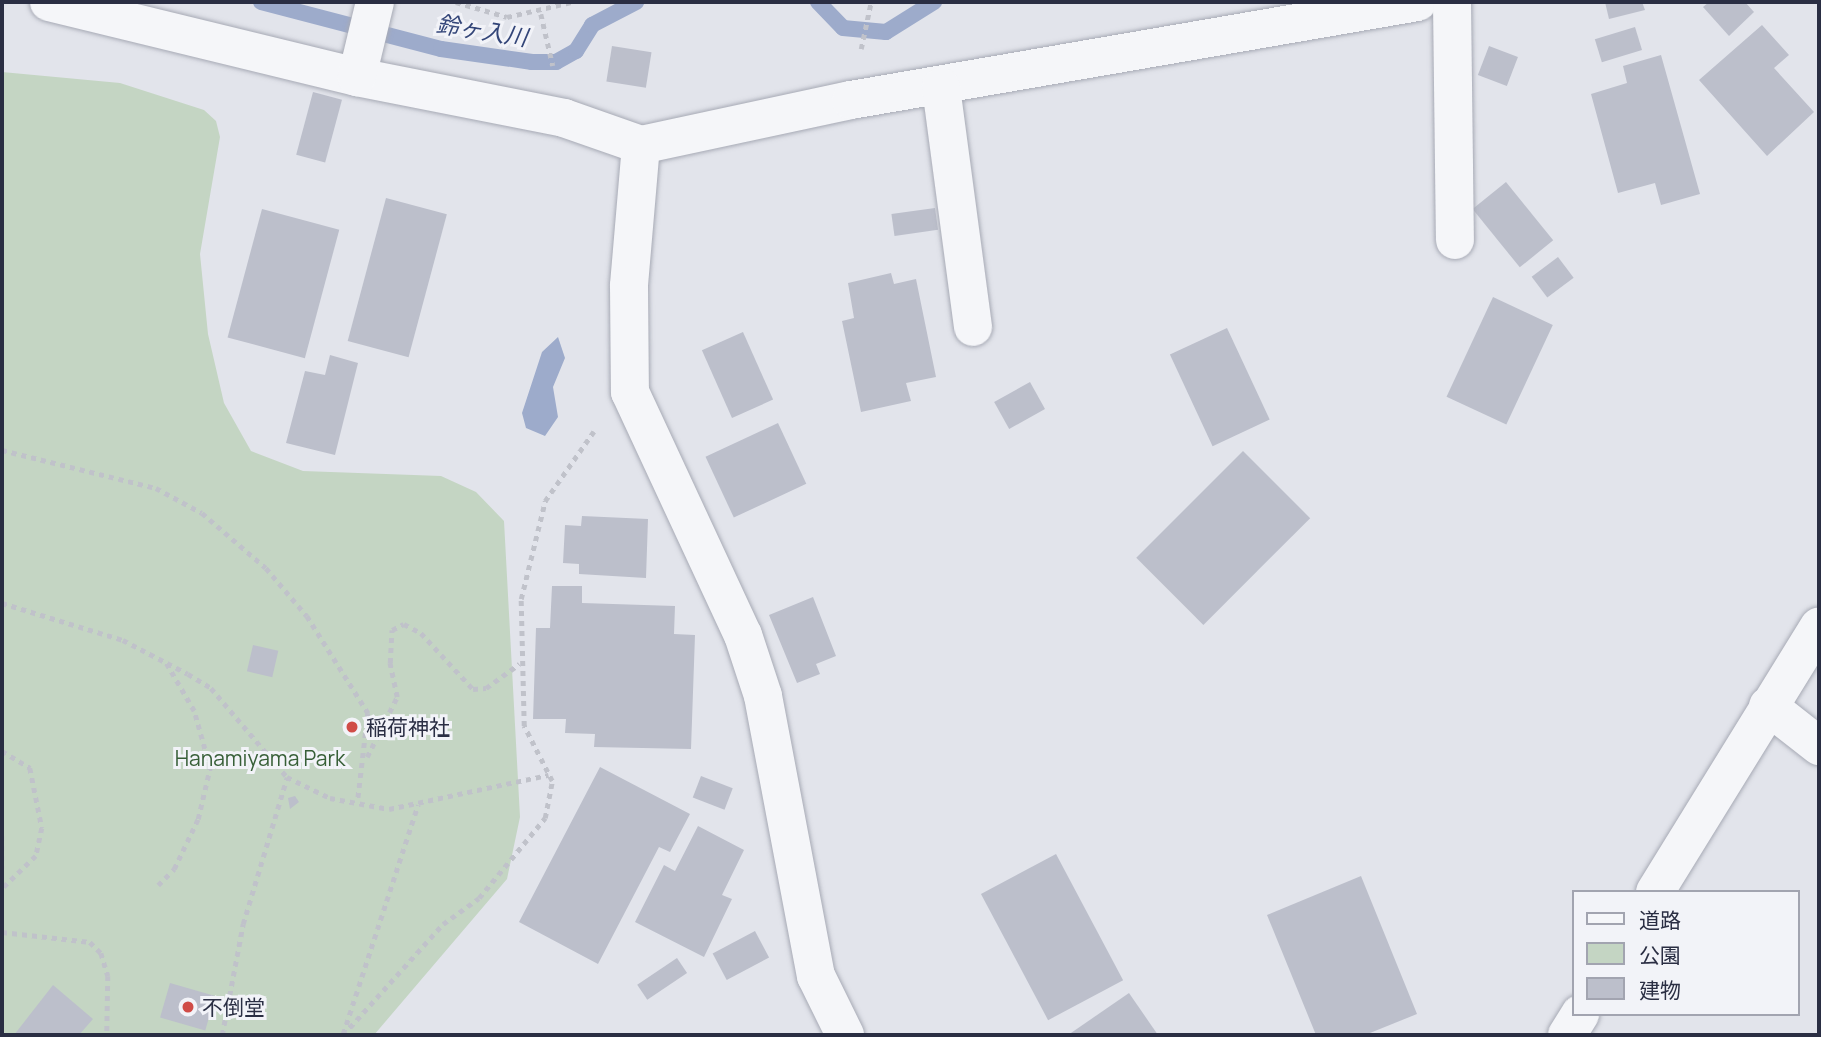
<!DOCTYPE html>
<html>
<head>
<meta charset="utf-8">
<style>
	body { margin:0 }
	#map { position:relative; width:1821px; height:1037px; overflow:hidden; background:#e2e4eb; font-family:Manrope,"Noto Sans JP",sans-serif }
	div>[style] { position:absolute }
	[style*='--x'] { left:calc(var(--x)*1px); top:calc(var(--y)*1px); width:calc(var(--w)*1px); rotate:calc(var(--a)*1deg) }
	.green>* { inset:0; background:#c4d5c3 }
	.water>* { inset:0; background:#9dabcb }
	.stream>* { height:16px; margin:-8px; padding:0 8px; transform-origin:8px; border-radius:8px; background:#9dabcb }
	.building>* { inset:0; background:#bcbfcb; transform-origin:0 0 }
	.path>* { height:4.5px; margin-top:-2.25px; transform-origin:0; background:repeating-linear-gradient(90deg,#c0c2ca 0 5px,transparent 0 10px) }
	.roads { filter:drop-shadow(0 0 2px #a7aab5) drop-shadow(0 0 2px #a7aab5) }
	.minor>* { height:38px; margin:-19px; padding:0 19px; transform-origin:19px; border-radius:19px; background:#f5f6f9 }
	.dots>* { width:19px; height:19px; translate:-50% -50%; box-sizing:border-box; border:4px solid #f2f3f8; border-radius:50% }
	span { translate:-50% -50%; white-space:nowrap; text-align:center; line-height:1.15; -webkit-text-stroke:6px #f2f3f8; paint-order:stroke }
	.poi-label { font-size:21px; color:#2a2e43 }
	.left { translate:0 -50%; text-align:left }
	.park-label { font-size:21px; color:#375f37 }
	.water-label { font-size:23px; color:#334578; font-style:italic }
	.frame { position:absolute; inset:0; border:4px solid #2a2e43; pointer-events:none }
	.legend { position:absolute; left:1572px; top:890px; width:228px; height:126px; box-sizing:border-box; background:#f2f3f8; border:2px solid #a2a4b0; margin:0; padding:9px 12px; list-style:none; font-size:21px; color:#2a2e43 }
	.legend li { display:flex; align-items:center; gap:14px; height:35px }
	.legend b { width:35px; border:2px solid #a2a4b0 }
</style>
</head>
<body>
<div id="map">
	<div class="green">
		<i style="clip-path:polygon(2px 72px,120px 83px,204px 110px,216px 121px,220px 137px,200px 254px,208px 334px,224px 403px,251px 451px,303px 471px,441px 476px,476px 492px,504px 521px,520px 817px,507px 879px,374px 1035px,2px 1035px)"></i>
	</div>
	<div class="water">
		<i style="clip-path:polygon(558px 337px,565px 358px,553px 387px,558px 417px,545px 436px,526px 428px,522px 413px,542px 352px)"></i>
	</div>
	<div class="stream">
		<i style="--x:261;--y:2;--w:186;--a:14.6"></i>
		<i style="--x:441;--y:49;--w:92;--a:8.1"></i>
		<i style="--x:532;--y:62;--w:24;--a:0"></i>
		<i style="--x:556;--y:62;--w:23;--a:-29"></i>
		<i style="--x:576;--y:51;--w:31;--a:-58"></i>
		<i style="--x:592;--y:25;--w:50;--a:-27.6"></i>
		<i style="--x:818;--y:2;--w:36;--a:46"></i>
		<i style="--x:843;--y:28;--w:43;--a:5.3"></i>
		<i style="--x:886;--y:32;--w:57;--a:-32"></i>
	</div>
	<div class="building">
		<i style="clip-path:polygon(1605px 2px,1642px 2px,1645px 10px,1609px 19px)"></i>
		<i style="clip-path:polygon(1709px 2px,1745px 2px,1754px 12px,1729px 36px,1703px 7px)"></i>
		<i style="clip-path:polygon(1762px 25px,1789px 55px,1774px 68px,1814px 112px,1767px 156px,1699px 80px)"></i>
		<i style="left:1635px;top:27px;width:24px;height:42px;rotate:73deg"></i>
		<i style="left:612px;top:46px;width:40px;height:36px;rotate:9deg"></i>
		<i style="left:1489px;top:46px;width:31px;height:31px;rotate:21deg"></i>
		<i style="clip-path:polygon(1661px 55px,1700px 194px,1661px 205px,1655px 183px,1618px 193px,1591px 94px,1627px 83px,1623px 66px)"></i>
		<i style="left:313px;top:92px;width:30px;height:65px;rotate:15deg"></i>
		<i style="left:1506px;top:182px;width:75px;height:43px;rotate:51deg"></i>
		<i style="left:386px;top:198px;width:63px;height:148px;rotate:15deg"></i>
		<i style="left:935px;top:208px;width:22px;height:44px;rotate:82deg"></i>
		<i style="left:262px;top:209px;width:80px;height:133px;rotate:15deg"></i>
		<i style="left:1558px;top:257px;width:26px;height:33px;rotate:53deg"></i>
		<i style="clip-path:polygon(891px 273px,894px 284px,916px 279px,936px 377px,906px 383px,911px 401px,861px 412px,842px 321px,854px 318px,848px 283px)"></i>
		<i style="left:1493px;top:297px;width:66px;height:110px;rotate:25deg"></i>
		<i style="left:1227px;top:328px;width:101px;height:63px;rotate:65deg"></i>
		<i style="left:743px;top:332px;width:74px;height:45px;rotate:66deg"></i>
		<i style="clip-path:polygon(330px 355px,358px 363px,335px 455px,286px 443px,305px 371px,325px 375px)"></i>
		<i style="left:1030px;top:382px;width:31px;height:41px;rotate:61deg"></i>
		<i style="left:778px;top:423px;width:67px;height:80px;rotate:65deg"></i>
		<i style="left:1243px;top:451px;width:95px;height:151px;rotate:45deg"></i>
		<i style="clip-path:polygon(582px 516px,648px 519px,646px 578px,579px 574px,579px 564px,563px 563px,565px 525px,581px 526px)"></i>
		<i style="clip-path:polygon(552px 586px,582px 586px,582px 603px,675px 606px,674px 634px,695px 635px,691px 749px,594px 747px,595px 734px,565px 733px,566px 719px,533px 719px,536px 628px,550px 628px)"></i>
		<i style="clip-path:polygon(813px 597px,836px 656px,816px 664px,820px 674px,797px 683px,769px 615px)"></i>
		<i style="left:253px;top:645px;width:26px;height:27px;rotate:13deg"></i>
		<i style="clip-path:polygon(600px 767px,690px 814px,670px 852px,659px 847px,598px 964px,519px 922px)"></i>
		<i style="left:701px;top:776px;width:34px;height:23px;rotate:21deg"></i>
		<i style="clip-path:polygon(295px 796px,299px 802px,290px 809px,288px 798px)"></i>
		<i style="clip-path:polygon(698px 826px,744px 850px,722px 895px,732px 899px,704px 957px,635px 922px,664px 865px,675px 871px)"></i>
		<i style="left:1056px;top:854px;width:143px;height:85px;rotate:62deg"></i>
		<i style="clip-path:polygon(1361px 876px,1417px 1014px,1365px 1035px,1316px 1035px,1267px 915px)"></i>
		<i style="left:755px;top:931px;width:30px;height:48px;rotate:62deg"></i>
		<i style="left:677px;top:958px;width:18px;height:48px;rotate:56deg"></i>
		<i style="left:170px;top:983px;width:47px;height:36px;rotate:16deg"></i>
		<i style="clip-path:polygon(53px 985px,93px 1019px,79px 1035px,14px 1035px)"></i>
		<i style="clip-path:polygon(1129px 993px,1158px 1035px,1068px 1035px)"></i>
	</div>
	<div class="path">
		<i style="--x:456;--y:2;--w:53;--a:16.4"></i>
		<i style="--x:507;--y:17;--w:67;--a:-13"></i>
		<i style="--x:541;--y:14;--w:53;--a:77"></i>
		<i style="--x:861;--y:49;--w:48;--a:-78"></i>
		<i style="--x:2;--y:450;--w:159;--a:13.9"></i>
		<i style="--x:156;--y:488;--w:52;--a:28.5"></i>
		<i style="--x:202;--y:513;--w:84;--a:40.7"></i>
		<i style="--x:266;--y:568;--w:63;--a:49.5"></i>
		<i style="--x:307;--y:616;--w:115;--a:57.8"></i>
		<i style="--x:368;--y:713;--w:87;--a:96.6"></i>
		<i style="--x:2;--y:603;--w:127;--a:17"></i>
		<i style="--x:123;--y:640;--w:73;--a:27.6"></i>
		<i style="--x:188;--y:674;--w:27;--a:31"></i>
		<i style="--x:211;--y:688;--w:117;--a:49.5"></i>
		<i style="--x:287;--y:777;--w:48;--a:26"></i>
		<i style="--x:330;--y:798;--w:60;--a:10.6"></i>
		<i style="--x:389;--y:809;--w:163;--a:-12.1"></i>
		<i style="--x:2;--y:751;--w:33;--a:31"></i>
		<i style="--x:30;--y:768;--w:61;--a:78.7"></i>
		<i style="--x:42;--y:828;--w:29;--a:102"></i>
		<i style="--x:36;--y:856;--w:47;--a:135.9"></i>
		<i style="--x:367;--y:757;--w:67;--a:-63.4"></i>
		<i style="--x:397;--y:697;--w:35;--a:-102"></i>
		<i style="--x:390;--y:663;--w:33;--a:-87"></i>
		<i style="--x:392;--y:630;--w:13;--a:-27"></i>
		<i style="--x:404;--y:624;--w:19;--a:28"></i>
		<i style="--x:421;--y:633;--w:76;--a:47.1"></i>
		<i style="--x:473;--y:689;--w:13;--a:-4"></i>
		<i style="--x:486;--y:688;--w:41;--a:-36"></i>
		<i style="--x:2;--y:836;--w:33;--a:90"></i>
		<i style="--x:158;--y:885;--w:23;--a:-45"></i>
		<i style="--x:174;--y:869;--w:55;--a:-64.4"></i>
		<i style="--x:198;--y:819;--w:52;--a:-76.8"></i>
		<i style="--x:210;--y:768;--w:59;--a:-105.7"></i>
		<i style="--x:194;--y:711;--w:56;--a:-120.3"></i>
		<i style="--x:2;--y:932;--w:89;--a:6.5"></i>
		<i style="--x:90;--y:942;--w:16;--a:45"></i>
		<i style="--x:101;--y:953;--w:24;--a:73"></i>
		<i style="--x:108;--y:976;--w:59;--a:91"></i>
		<i style="--x:343;--y:1034;--w:241;--a:-71.9"></i>
		<i style="--x:222;--y:1035;--w:113;--a:-79.3"></i>
		<i style="--x:243;--y:924;--w:153;--a:-73.3"></i>
		<i style="--x:343;--y:1035;--w:149;--a:-48"></i>
		<i style="--x:443;--y:924;--w:44;--a:-35.8"></i>
		<i style="--x:479;--y:898;--w:104;--a:-50.5"></i>
		<i style="--x:545;--y:818;--w:38;--a:-79"></i>
		<i style="--x:552;--y:781;--w:62;--a:-117"></i>
		<i style="--x:524;--y:726;--w:127;--a:-91.4"></i>
		<i style="--x:521;--y:599;--w:101;--a:-76.2"></i>
		<i style="--x:545;--y:501;--w:85;--a:-55"></i>
	</div>
	<div class="roads">
		<div class="minor">
			<i style="--x:49;--y:2;--w:317;--a:13.7"></i>
			<i style="--x:357;--y:77;--w:211;--a:11.2"></i>
			<i style="--x:564;--y:118;--w:82;--a:19.3"></i>
			<i style="--x:641;--y:145;--w:215;--a:-12.1"></i>
			<i style="--x:851;--y:100;--w:575;--a:-9.81"></i>
			<i style="--x:1452;--y:2;--w:238;--a:89.3"></i>
			<i style="--x:357;--y:77;--w:77;--a:-76.5"></i>
			<i style="--x:941;--y:87;--w:242;--a:82.4"></i>
			<i style="--x:641;--y:145;--w:142;--a:94.9"></i>
			<i style="--x:629;--y:286;--w:106;--a:89.5"></i>
			<i style="--x:630;--y:392;--w:268;--a:65.1"></i>
			<i style="--x:743;--y:635;--w:64;--a:71.8"></i>
			<i style="--x:763;--y:696;--w:285;--a:79.3"></i>
			<i style="--x:816;--y:976;--w:66;--a:63.8"></i>
			<i style="--x:1768;--y:706;--w:65;--a:38.1"></i>
			<i style="--x:1655;--y:892;--w:312;--a:-58.3"></i>
			<i style="--x:1567;--y:1035;--w:25;--a:-58"></i>
		</div>
	</div>
	<div class="dots">
		<i style="left:352px;top:727px;background:#d04c47"></i>
		<i style="left:188px;top:1007px;background:#d04c47"></i>
	</div>
	<div class="poi-label">
		<span class="left" style="left:366px;top:727px">稲荷神社</span>
		<span class="left" style="left:202px;top:1007px">不倒堂</span>
	</div>
	<div class="park-label">
		<span style="left:260px;top:758px">Hanamiyama Park</span>
	</div>
	<div class="water-label">
		<span style="left:482px;top:30px;rotate:9deg">鈴ヶ入川</span>
	</div>
	<div class="frame"></div>
	<ul class="legend">
	<li><b style="height:9px;background:#f5f6f9"></b>道路</li>
	<li><b style="height:19px;background:#c4d5c3"></b>公園</li>
	<li><b style="height:19px;background:#bcbfcb"></b>建物</li>
	</ul>
</div>
</body>
</html>
